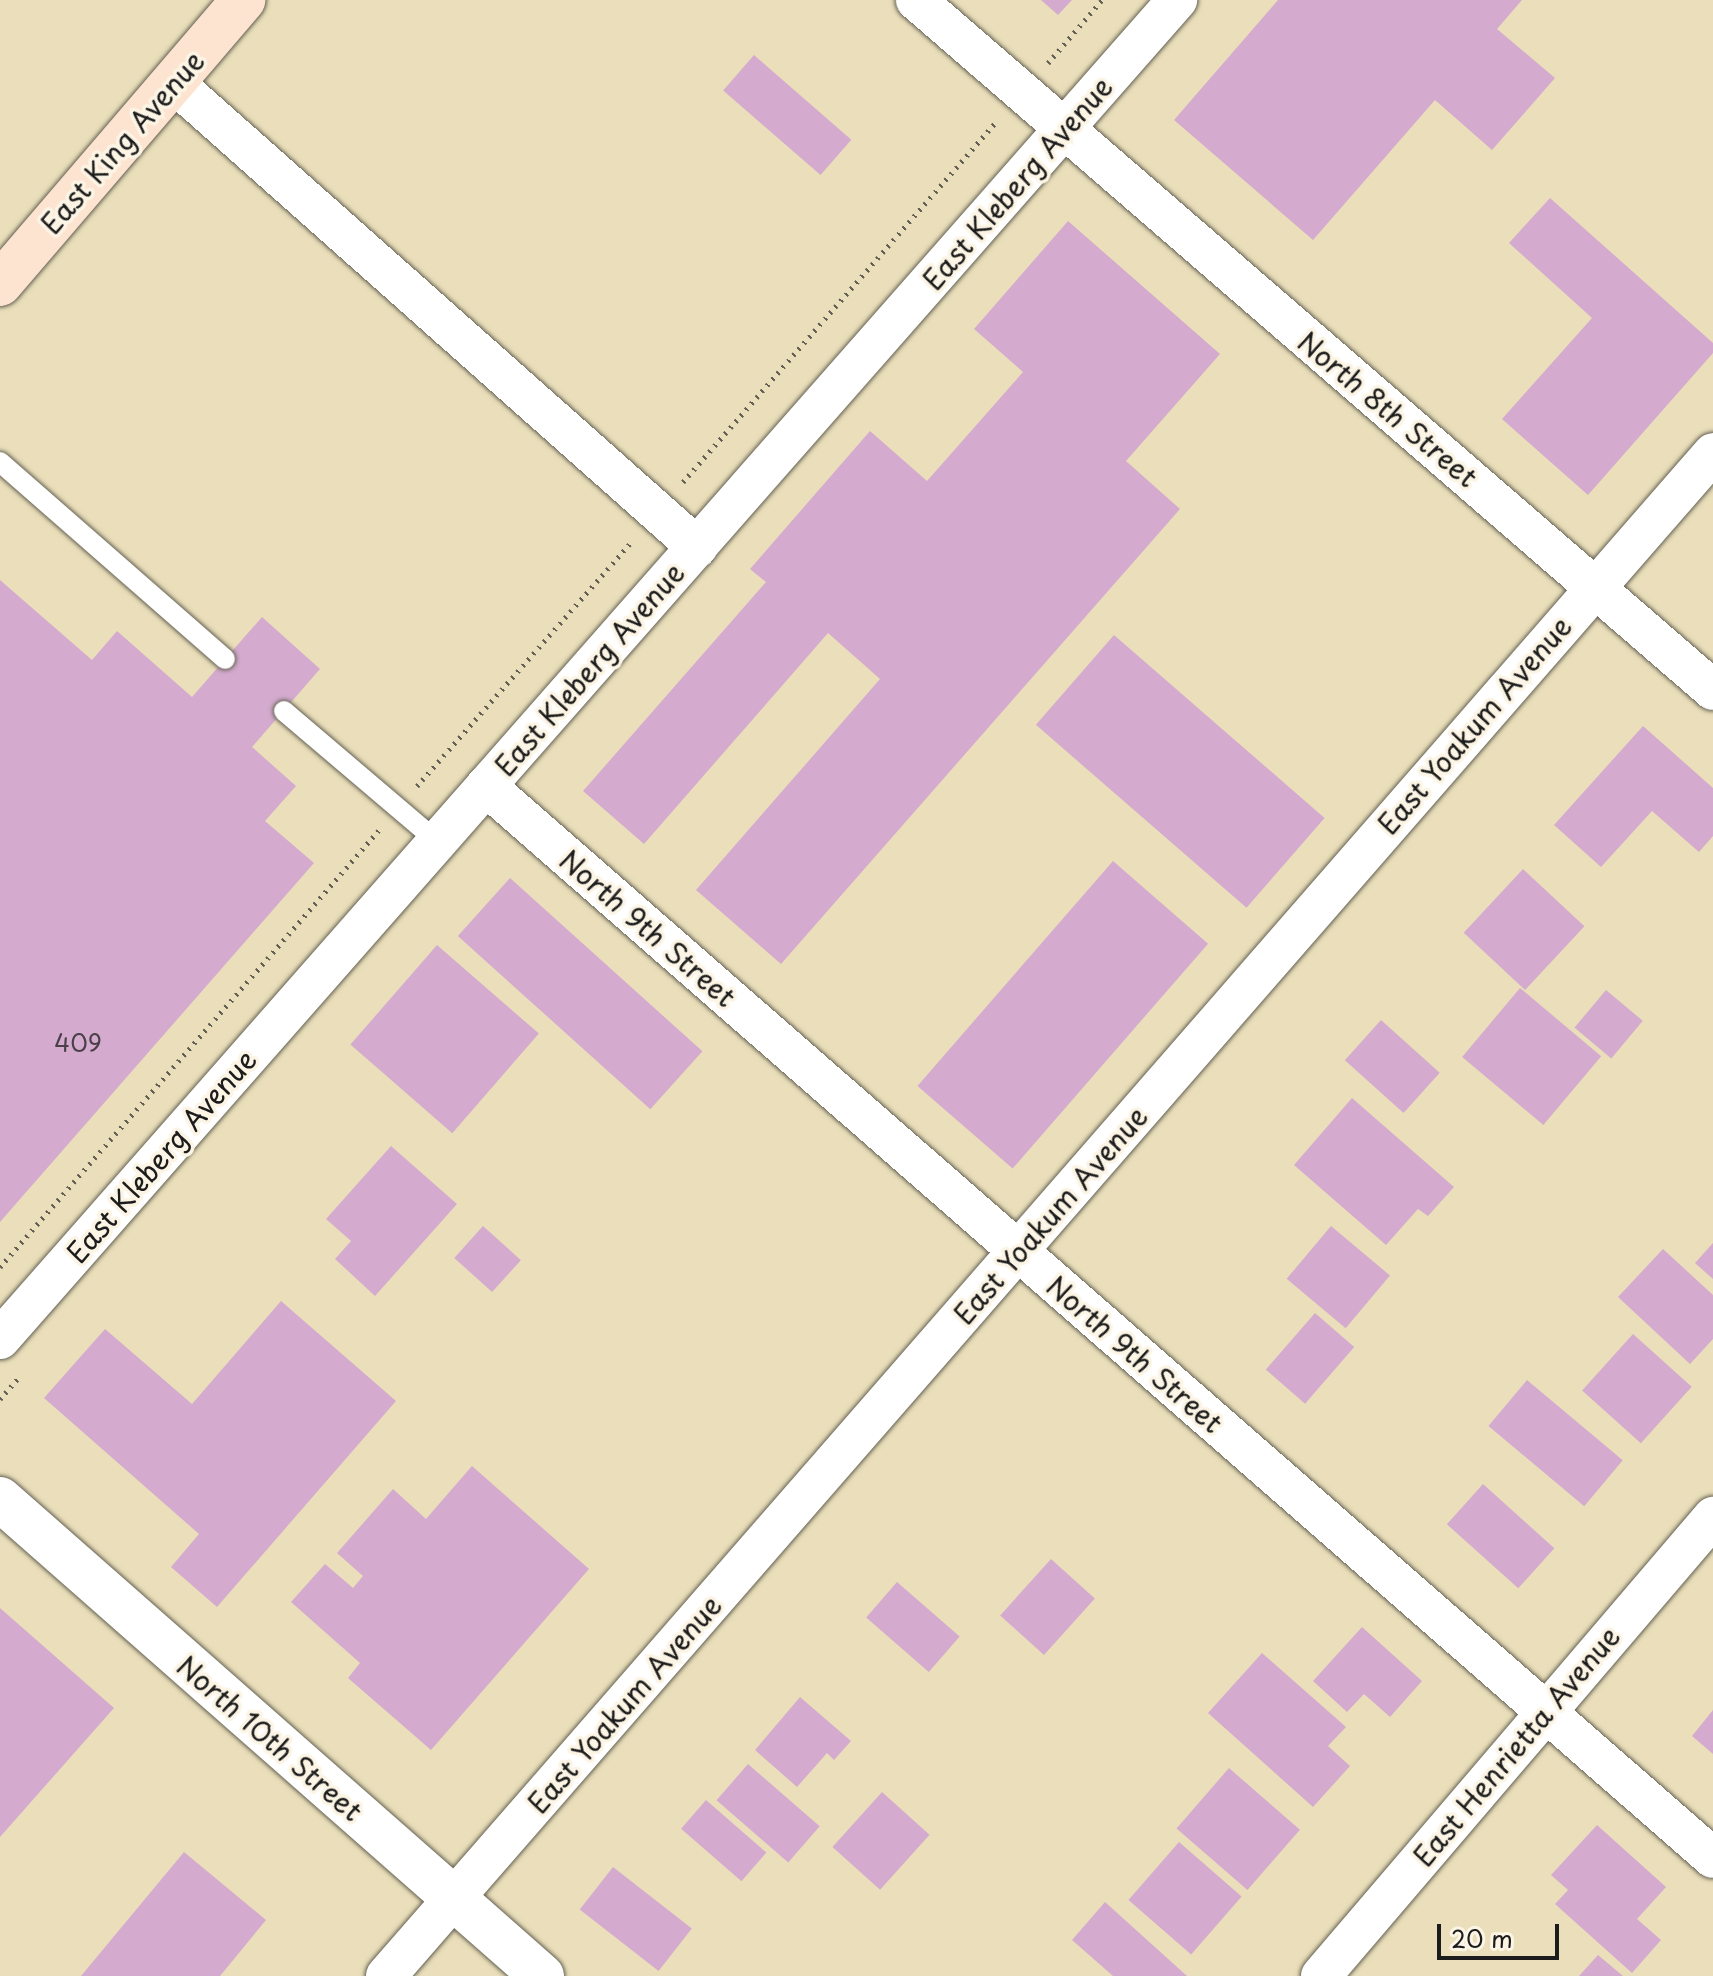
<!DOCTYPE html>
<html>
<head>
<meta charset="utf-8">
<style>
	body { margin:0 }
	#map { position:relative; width:1713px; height:1976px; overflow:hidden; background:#eadfba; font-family:"Playpen Sans",sans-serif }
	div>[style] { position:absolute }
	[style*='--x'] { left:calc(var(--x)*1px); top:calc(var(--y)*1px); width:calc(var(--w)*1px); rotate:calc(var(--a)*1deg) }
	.building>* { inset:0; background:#d4abce; transform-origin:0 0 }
	.path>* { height:5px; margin-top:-2.5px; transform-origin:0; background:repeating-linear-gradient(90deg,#646053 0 2px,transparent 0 8px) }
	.roads { filter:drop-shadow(0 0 2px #646053) drop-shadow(0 0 2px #646053) }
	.service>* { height:20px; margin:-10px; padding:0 10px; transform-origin:10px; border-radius:10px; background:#fff }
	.minor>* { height:40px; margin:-20px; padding:0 20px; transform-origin:20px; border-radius:20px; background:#fff }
	.tertiary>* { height:44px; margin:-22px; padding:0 22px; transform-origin:22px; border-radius:22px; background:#fff }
	.secondary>* { height:44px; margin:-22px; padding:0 22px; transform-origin:22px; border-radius:22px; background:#fde4d1 }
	span { translate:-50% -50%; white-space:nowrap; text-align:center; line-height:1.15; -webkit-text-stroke:7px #fcf5e5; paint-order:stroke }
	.number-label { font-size:24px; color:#4a4048 }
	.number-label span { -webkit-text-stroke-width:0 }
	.street-label { font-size:28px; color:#1c1c1c }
	.scale { position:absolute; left:1437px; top:1924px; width:122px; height:36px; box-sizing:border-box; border:4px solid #1c1c1c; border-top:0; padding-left:10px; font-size:24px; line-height:28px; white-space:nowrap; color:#1c1c1c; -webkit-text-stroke:6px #fcf5e5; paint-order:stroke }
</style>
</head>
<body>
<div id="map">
	<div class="building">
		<i style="clip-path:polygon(1041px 0,1072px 0,1058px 15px)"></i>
		<i style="clip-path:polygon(1278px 0,1522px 0,1497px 29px,1555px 78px,1492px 150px,1435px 100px,1313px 240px,1174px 120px)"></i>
		<i style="left:754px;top:55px;width:129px;height:47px;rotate:41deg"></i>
		<i style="clip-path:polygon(1550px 198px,1713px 343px,1713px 353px,1588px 495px,1502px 419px,1592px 318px,1509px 243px)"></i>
		<i style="clip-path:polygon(1068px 221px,1220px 354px,1126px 461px,1180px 509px,781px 964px,696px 890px,880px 679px,828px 633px,644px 844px,583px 791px,766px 582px,750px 569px,870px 431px,927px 481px,1023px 372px,974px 329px)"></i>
		<i style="clip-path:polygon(0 580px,92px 660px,117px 631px,192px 697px,262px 617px,320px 669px,252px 747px,296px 786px,265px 821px,314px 863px,0 1222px)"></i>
		<i style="left:1114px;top:635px;width:279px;height:119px;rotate:41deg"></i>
		<i style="clip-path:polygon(1643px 726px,1713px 788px,1713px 836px,1699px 852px,1652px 811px,1601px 867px,1554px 825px)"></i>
		<i style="left:1113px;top:861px;width:126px;height:298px;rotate:41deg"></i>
		<i style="left:1523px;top:869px;width:84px;height:87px;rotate:43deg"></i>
		<i style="left:510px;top:878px;width:259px;height:78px;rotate:42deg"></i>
		<i style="left:437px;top:945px;width:135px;height:132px;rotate:41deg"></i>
		<i style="left:1520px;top:988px;width:106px;height:90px;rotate:40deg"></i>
		<i style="left:1606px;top:990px;width:48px;height:49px;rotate:40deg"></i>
		<i style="left:1381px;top:1020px;width:79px;height:54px;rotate:42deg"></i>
		<i style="clip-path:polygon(1352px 1098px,1454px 1187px,1428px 1216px,1418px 1209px,1386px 1245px,1294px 1165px)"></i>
		<i style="clip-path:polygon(391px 1146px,457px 1204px,375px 1296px,335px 1259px,351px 1241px,326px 1219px)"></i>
		<i style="left:483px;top:1226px;width:51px;height:43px;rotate:42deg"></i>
		<i style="left:1331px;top:1226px;width:77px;height:69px;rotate:40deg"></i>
		<i style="clip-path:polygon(1713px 1243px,1713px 1279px,1695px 1263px)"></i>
		<i style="clip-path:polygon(1663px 1249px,1713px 1295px,1713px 1339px,1690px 1364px,1618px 1297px)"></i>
		<i style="clip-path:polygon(281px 1301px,396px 1401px,217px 1607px,171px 1567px,199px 1534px,44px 1398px,105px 1329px,192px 1404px)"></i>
		<i style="left:1315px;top:1313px;width:52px;height:75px;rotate:41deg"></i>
		<i style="left:1633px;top:1334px;width:79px;height:76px;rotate:42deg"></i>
		<i style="left:1527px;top:1380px;width:125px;height:60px;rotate:40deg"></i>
		<i style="clip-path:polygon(472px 1466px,589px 1569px,431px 1750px,348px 1678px,360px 1663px,291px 1602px,325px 1564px,353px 1588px,363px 1576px,337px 1553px,393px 1489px,426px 1519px)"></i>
		<i style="left:1483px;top:1484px;width:96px;height:54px;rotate:42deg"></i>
		<i style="left:1051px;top:1559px;width:59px;height:76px;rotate:42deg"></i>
		<i style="left:897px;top:1582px;width:83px;height:47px;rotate:41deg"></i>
		<i style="clip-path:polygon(0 1608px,114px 1708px,0 1837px)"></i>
		<i style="clip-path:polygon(1362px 1627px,1422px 1681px,1390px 1717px,1364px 1694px,1347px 1712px,1313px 1681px)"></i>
		<i style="clip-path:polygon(1262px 1653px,1346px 1727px,1328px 1746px,1350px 1766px,1313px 1807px,1208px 1713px)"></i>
		<i style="clip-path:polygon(800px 1697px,851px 1741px,834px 1760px,827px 1753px,797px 1787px,755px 1750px)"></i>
		<i style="clip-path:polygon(1713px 1710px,1713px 1754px,1692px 1736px)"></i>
		<i style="left:748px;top:1764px;width:95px;height:48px;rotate:41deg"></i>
		<i style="left:1229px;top:1768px;width:94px;height:80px;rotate:41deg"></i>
		<i style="left:882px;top:1792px;width:64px;height:74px;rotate:42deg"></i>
		<i style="left:706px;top:1800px;width:80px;height:38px;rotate:41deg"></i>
		<i style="clip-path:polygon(1597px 1825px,1666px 1887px,1637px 1919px,1661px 1940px,1632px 1973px,1555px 1904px,1568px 1890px,1551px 1875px)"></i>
		<i style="left:1179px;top:1842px;width:83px;height:77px;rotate:41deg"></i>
		<i style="clip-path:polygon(184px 1852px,266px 1920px,220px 1976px,81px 1976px)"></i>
		<i style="left:613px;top:1867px;width:100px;height:54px;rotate:38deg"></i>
		<i style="clip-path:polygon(1105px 1902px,1187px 1976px,1113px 1976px,1072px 1940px)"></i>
		<i style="clip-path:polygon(1598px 1955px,1623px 1976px,1579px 1976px)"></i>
	</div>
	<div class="path">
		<i style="--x:1048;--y:63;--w:83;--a:-49.4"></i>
		<i style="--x:683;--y:482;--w:478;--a:-49"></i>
		<i style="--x:417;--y:786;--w:326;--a:-48.7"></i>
		<i style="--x:0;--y:1267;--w:578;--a:-49.07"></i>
		<i style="--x:0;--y:1399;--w:30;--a:-49"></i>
	</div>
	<div class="roads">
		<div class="service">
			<i style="--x:0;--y:462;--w:299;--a:41.2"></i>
			<i style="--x:284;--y:711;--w:201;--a:40.4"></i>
		</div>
		<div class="minor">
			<i style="--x:916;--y:0;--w:1054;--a:40.88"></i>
			<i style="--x:173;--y:82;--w:701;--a:41.59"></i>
			<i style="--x:486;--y:786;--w:1629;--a:41.14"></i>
			<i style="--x:0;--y:1339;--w:1783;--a:-48.68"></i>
			<i style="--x:386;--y:1976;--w:2020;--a:-48.93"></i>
			<i style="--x:1321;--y:1976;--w:604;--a:-49.5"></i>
		</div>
		<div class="tertiary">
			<i style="--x:0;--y:1499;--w:722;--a:41.35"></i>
		</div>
		<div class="secondary">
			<i style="--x:0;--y:284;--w:374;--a:-49.4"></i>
		</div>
	</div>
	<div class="number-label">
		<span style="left:78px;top:1043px">409</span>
	</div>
	<div class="street-label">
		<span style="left:122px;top:142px;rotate:-49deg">East King Avenue</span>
		<span style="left:1017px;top:183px;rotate:-49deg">East Kleberg Avenue</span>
		<span style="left:1388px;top:409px;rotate:40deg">North 8th Street</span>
		<span style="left:589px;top:669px;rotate:-49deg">East Kleberg Avenue</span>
		<span style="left:1474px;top:725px;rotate:-49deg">East Yoakum Avenue</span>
		<span style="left:648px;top:928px;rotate:41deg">North 9th Street</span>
		<span style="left:161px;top:1156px;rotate:-49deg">East Kleberg Avenue</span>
		<span style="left:1050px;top:1215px;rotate:-49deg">East Yoakum Avenue</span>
		<span style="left:1135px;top:1354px;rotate:41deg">North 9th Street</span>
		<span style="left:624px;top:1704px;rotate:-49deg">East Yoakum Avenue</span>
		<span style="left:270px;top:1738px;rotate:41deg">North 10th Street</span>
		<span style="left:1516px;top:1746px;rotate:-50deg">East Henrietta Avenue</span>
	</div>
	<div class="scale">20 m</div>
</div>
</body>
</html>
